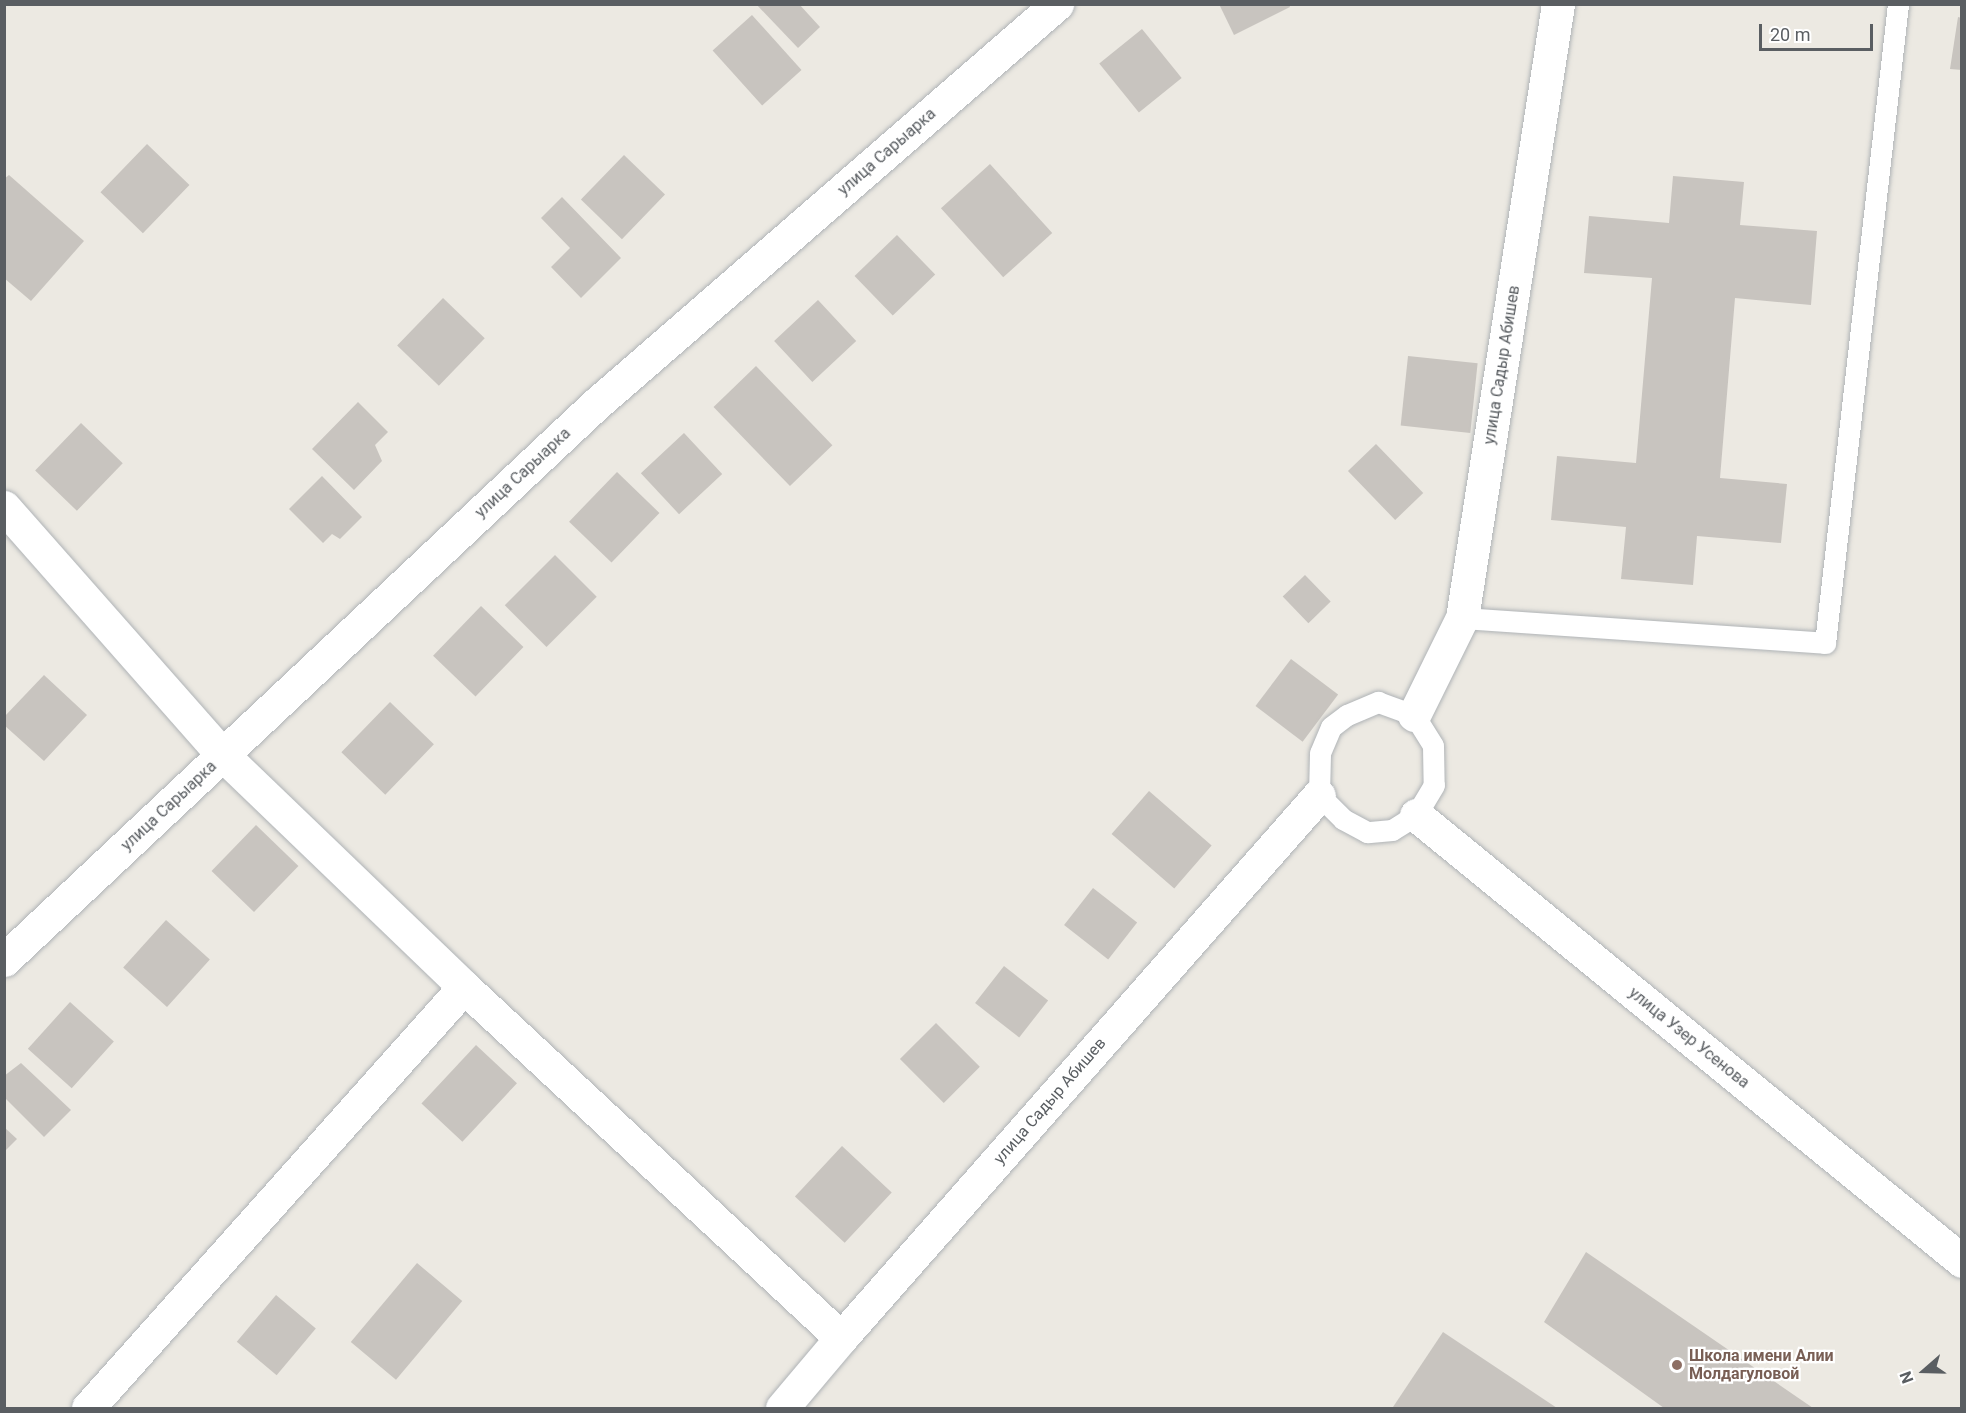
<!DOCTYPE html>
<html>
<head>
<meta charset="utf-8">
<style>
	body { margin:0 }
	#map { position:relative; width:1966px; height:1413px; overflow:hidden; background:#ece9e2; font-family:Roboto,sans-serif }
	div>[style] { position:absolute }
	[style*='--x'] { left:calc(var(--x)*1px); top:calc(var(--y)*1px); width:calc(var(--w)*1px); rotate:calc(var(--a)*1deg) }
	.building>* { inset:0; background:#c8c4bf; transform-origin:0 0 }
	.roads { filter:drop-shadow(0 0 2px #afb3b6) drop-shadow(0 0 2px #afb3b6) }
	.lane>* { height:21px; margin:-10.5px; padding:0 10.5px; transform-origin:10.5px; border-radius:10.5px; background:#fff }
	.street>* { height:33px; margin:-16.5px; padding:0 16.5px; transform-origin:16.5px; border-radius:16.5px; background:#fff }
	.dots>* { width:16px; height:16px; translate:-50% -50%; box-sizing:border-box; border:3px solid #fff; border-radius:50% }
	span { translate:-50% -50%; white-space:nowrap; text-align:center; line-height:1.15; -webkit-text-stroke:4.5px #fff; paint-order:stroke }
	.street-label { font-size:16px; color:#5a5e62 }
	.education-label { font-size:16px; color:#785e54; font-weight:700 }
	.left { translate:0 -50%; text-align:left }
	.frame { position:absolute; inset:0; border:6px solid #5a5e62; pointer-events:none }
	.north { position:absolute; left:1894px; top:1341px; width:60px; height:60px; -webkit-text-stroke:4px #fff; paint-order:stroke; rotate:250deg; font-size:16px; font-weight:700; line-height:24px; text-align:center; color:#5a5e62 }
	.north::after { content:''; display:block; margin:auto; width:21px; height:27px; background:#5a5e62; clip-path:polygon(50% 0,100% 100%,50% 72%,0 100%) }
	.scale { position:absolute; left:1759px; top:24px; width:114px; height:27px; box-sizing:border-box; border:3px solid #5a5e62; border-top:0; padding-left:8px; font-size:18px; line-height:21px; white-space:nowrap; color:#5a5e62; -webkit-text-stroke:4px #fff; paint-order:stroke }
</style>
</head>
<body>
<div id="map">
	<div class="building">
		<i style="clip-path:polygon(756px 4px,799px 4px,820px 27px,798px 48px)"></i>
		<i style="clip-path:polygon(1219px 4px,1289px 4px,1290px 7px,1234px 35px)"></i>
		<i style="left:752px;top:15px;width:74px;height:53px;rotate:48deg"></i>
		<i style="clip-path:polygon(1958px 17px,1962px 18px,1962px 70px,1950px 69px)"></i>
		<i style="left:1142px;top:29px;width:63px;height:55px;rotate:51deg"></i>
		<i style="left:147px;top:144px;width:59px;height:67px;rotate:44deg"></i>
		<i style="left:624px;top:155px;width:57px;height:62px;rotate:44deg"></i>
		<i style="left:990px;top:164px;width:93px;height:66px;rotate:48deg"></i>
		<i style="clip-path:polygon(9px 175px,84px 241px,31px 301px,4px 278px,4px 179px)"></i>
		<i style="clip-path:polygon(1673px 176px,1744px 182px,1740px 225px,1817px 231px,1811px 305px,1735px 298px,1720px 478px,1787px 484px,1781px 543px,1697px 536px,1693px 585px,1621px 579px,1626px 527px,1551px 520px,1557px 456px,1636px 463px,1652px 278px,1584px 273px,1589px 216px,1669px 223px)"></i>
		<i style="clip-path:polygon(562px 197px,621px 258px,581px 298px,551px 267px,570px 248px,541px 218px)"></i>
		<i style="left:897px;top:235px;width:55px;height:59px;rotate:46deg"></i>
		<i style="left:443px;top:298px;width:58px;height:66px;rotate:44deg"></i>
		<i style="left:818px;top:300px;width:56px;height:60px;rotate:47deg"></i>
		<i style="left:1408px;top:356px;width:70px;height:70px;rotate:6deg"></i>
		<i style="left:756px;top:366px;width:110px;height:59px;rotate:46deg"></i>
		<i style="clip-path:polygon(358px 402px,388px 432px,375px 445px,382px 461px,354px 490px,312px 449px)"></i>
		<i style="left:81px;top:423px;width:58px;height:66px;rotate:44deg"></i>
		<i style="left:684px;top:433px;width:56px;height:59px;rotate:47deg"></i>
		<i style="left:1376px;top:444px;width:68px;height:39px;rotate:46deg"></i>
		<i style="left:617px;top:472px;width:59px;height:69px;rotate:44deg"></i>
		<i style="clip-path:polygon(322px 476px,362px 517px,340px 539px,332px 534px,323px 543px,289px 509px)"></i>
		<i style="left:555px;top:555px;width:59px;height:71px;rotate:45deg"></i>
		<i style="left:1305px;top:575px;width:37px;height:31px;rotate:46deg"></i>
		<i style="left:481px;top:606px;width:59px;height:69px;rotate:44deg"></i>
		<i style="left:1291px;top:659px;width:59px;height:59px;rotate:37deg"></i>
		<i style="clip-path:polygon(44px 675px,87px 715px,44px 761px,4px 725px,4px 717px)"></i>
		<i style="left:390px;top:702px;width:61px;height:70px;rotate:44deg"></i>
		<i style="left:1149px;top:791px;width:83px;height:57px;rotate:41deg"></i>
		<i style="left:256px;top:825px;width:59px;height:64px;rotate:44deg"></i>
		<i style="left:1093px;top:888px;width:56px;height:47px;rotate:38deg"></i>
		<i style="left:166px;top:920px;width:59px;height:64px;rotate:42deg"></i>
		<i style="left:1004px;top:966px;width:56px;height:47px;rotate:38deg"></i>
		<i style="left:70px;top:1002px;width:59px;height:63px;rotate:42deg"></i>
		<i style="left:936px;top:1023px;width:62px;height:51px;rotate:45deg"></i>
		<i style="left:476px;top:1045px;width:56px;height:80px;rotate:43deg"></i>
		<i style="clip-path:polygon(21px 1063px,71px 1110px,44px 1137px,4px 1097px,4px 1076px)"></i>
		<i style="clip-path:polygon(4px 1127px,17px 1139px,4px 1152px)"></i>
		<i style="left:842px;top:1146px;width:68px;height:69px;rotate:43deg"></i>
		<i style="clip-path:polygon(1586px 1252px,1813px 1408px,1664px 1408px,1544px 1322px)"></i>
		<i style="left:417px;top:1263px;width:59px;height:103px;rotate:40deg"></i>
		<i style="left:276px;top:1295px;width:52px;height:61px;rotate:40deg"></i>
		<i style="clip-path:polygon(1443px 1332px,1557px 1408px,1395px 1408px,1393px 1407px)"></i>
	</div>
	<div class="roads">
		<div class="lane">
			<i style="--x:1462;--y:618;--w:364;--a:3.9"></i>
			<i style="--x:1825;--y:643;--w:643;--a:-83.48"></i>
			<i style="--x:1378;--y:702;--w:38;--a:20"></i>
			<i style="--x:1414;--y:715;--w:36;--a:58"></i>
			<i style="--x:1433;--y:746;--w:39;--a:89"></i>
			<i style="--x:1434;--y:785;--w:35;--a:121"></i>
			<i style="--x:1416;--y:815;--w:28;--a:148"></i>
			<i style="--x:1392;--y:830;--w:25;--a:175"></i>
			<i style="--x:1367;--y:832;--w:27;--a:-152"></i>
			<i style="--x:1343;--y:819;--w:34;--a:-135"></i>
			<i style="--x:1319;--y:795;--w:42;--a:-88.6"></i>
			<i style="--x:1320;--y:753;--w:28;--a:-67"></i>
			<i style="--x:1331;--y:727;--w:20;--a:-37"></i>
			<i style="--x:1347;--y:715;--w:34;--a:-23"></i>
		</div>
		<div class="street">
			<i style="--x:4;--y:507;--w:331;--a:48.6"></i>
			<i style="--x:223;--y:755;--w:335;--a:43.9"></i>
			<i style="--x:464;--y:987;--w:515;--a:42.95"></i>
			<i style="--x:1414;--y:715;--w:108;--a:-63.7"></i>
			<i style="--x:1462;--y:618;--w:621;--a:-81.11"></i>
			<i style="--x:1416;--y:815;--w:705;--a:39.24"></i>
			<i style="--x:4;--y:960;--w:811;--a:-43.2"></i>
			<i style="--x:595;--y:405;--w:612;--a:-40.96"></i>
			<i style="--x:88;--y:1408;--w:564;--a:-48.23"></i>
			<i style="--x:782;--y:1408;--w:92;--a:-49.9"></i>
			<i style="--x:841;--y:1338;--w:723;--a:-48.64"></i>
		</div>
	</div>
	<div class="dots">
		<i style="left:1677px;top:1365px;background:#8d6e63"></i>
	</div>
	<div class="street-label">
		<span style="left:887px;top:152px;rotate:-41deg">улица Сарыарка</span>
		<span style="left:1502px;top:365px;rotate:-81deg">улица Садыр Абишев</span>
		<span style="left:523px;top:473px;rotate:-43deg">улица Сарыарка</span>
		<span style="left:169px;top:806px;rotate:-43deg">улица Сарыарка</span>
		<span style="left:1689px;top:1038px;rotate:39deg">улица Узер Усенова</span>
		<span style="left:1050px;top:1101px;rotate:-49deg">улица Садыр Абишев</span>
	</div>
	<div class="education-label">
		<span class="left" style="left:1689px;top:1365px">Школа имени Алии<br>Молдагуловой</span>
	</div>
	<div class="frame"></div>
	<div class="north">N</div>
	<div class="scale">20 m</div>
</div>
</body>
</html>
